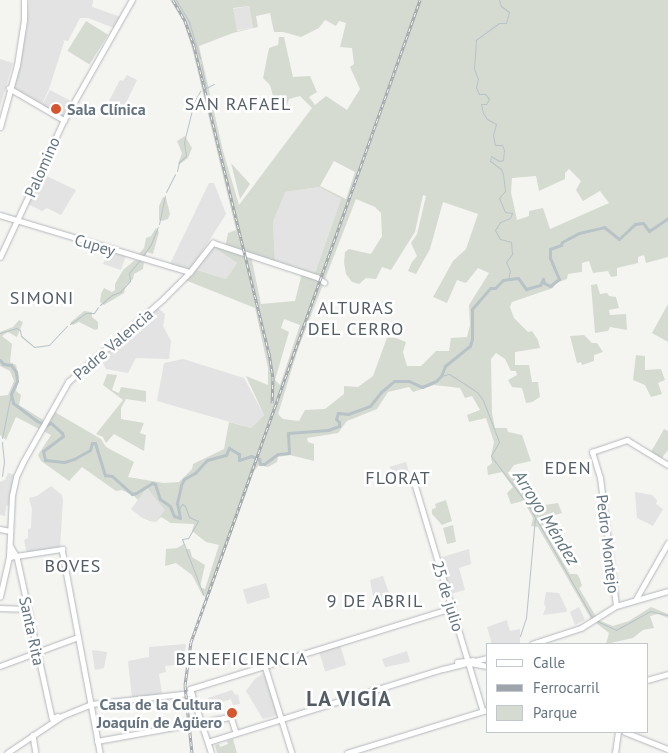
<!DOCTYPE html>
<html>
<head>
<meta charset="utf-8">
<style>
	body { margin:0 }
	#map { position:relative; width:668px; height:753px; overflow:hidden; background:#f4f4f1; font-family:"PT Sans",sans-serif }
	div>[style] { position:absolute }
	[style*='--x'] { left:calc(var(--x)*1px); top:calc(var(--y)*1px); width:calc(var(--w)*1px); rotate:calc(var(--a)*1deg) }
	.built>* { inset:0; background:#e2e3e2; transform-origin:0 0 }
	.green>* { inset:0; background:#d6dbd2; transform-origin:0 0 }
	.stream>* { height:1px; margin:-0.5px; padding:0 0.5px; transform-origin:0.5px; border-radius:0.5px; background:#b8c3c7 }
	.river>* { height:3px; margin:-1.5px; padding:0 1.5px; transform-origin:1.5px; border-radius:1.5px; background:#b8c3c7 }
	.roads { filter:drop-shadow(0 0 1px #b3b7bb) drop-shadow(0 0 1px #b3b7bb) }
	.secondary>* { height:4.5px; margin:-2.25px; padding:0 2.25px; transform-origin:2.25px; border-radius:2.25px; background:#fff }
	.primary>* { height:5px; margin:-2.5px; padding:0 2.5px; transform-origin:2.5px; border-radius:2.5px; background:#fff }
	.rail>* { height:3px; margin-top:-1.5px; transform-origin:0; background:repeating-linear-gradient(90deg,#fff 0 4px,#9fa5aa 0 8px); box-sizing:border-box; border-block:1px solid #9fa5aa }
	.dots>* { width:14px; height:14px; translate:-50% -50%; box-sizing:border-box; border:2px solid #fff; border-radius:50% }
	span { translate:-50% -50%; white-space:nowrap; text-align:center; line-height:1.15; -webkit-text-stroke:5px #fff; paint-order:stroke }
	.poi-label { font-size:16px; color:#657480; font-weight:700 }
	.left { translate:0 -50%; text-align:left }
	.right { translate:-100% -50%; text-align:right }
	.street-label { font-size:16px; color:#657480 }
	.neighbourhood-label { font-size:18px; color:#535d66; letter-spacing:1px }
	.water-label { font-size:18px; color:#61767d; font-style:italic }
	.district-label { font-size:21px; color:#535d66; font-weight:700; letter-spacing:1px }
	.legend { position:absolute; left:486px; top:643px; width:162px; height:90px; box-sizing:border-box; background:#fff; border:1px solid #c1c7cc; margin:0; padding:6px 9px; list-style:none; font-size:15px; color:#657480 }
	.legend li { display:flex; align-items:center; gap:10px; height:25px }
	.legend b { width:25px; border:1px solid #c1c7cc }
</style>
</head>
<body>
<div id="map">
	<div class="built">
		<i style="clip-path:polygon(29px 0,93px 0,92px 7px,121px 17px,114px 28px,88px 18px,80px 18px,68px 41px,63px 40px,64px 42px,49px 89px,42px 104px,13px 88px,27px 28px)"></i>
		<i style="left:249px;top:6px;width:22px;height:17px;rotate:80deg"></i>
		<i style="clip-path:polygon(0 59px,13px 63px,0 107px)"></i>
		<i style="clip-path:polygon(127px 75px,137px 80px,123px 109px,109px 101px,120px 80px,123px 81px)"></i>
		<i style="left:50px;top:90px;width:26px;height:18px;rotate:28deg"></i>
		<i style="clip-path:polygon(42px 174px,76px 190px,61px 215px,47px 208px,42px 211px,28px 204px)"></i>
		<i style="clip-path:polygon(209px 183px,214px 183px,226px 214px,190px 271px,170px 264px)"></i>
		<i style="clip-path:polygon(319px 187px,341px 199px,315px 273px,275px 261px,273px 222px,284px 192px)"></i>
		<i style="clip-path:polygon(212px 246px,237px 263px,226px 279px,195px 269px)"></i>
		<i style="clip-path:polygon(109px 251px,126px 255px,121px 270px,103px 264px)"></i>
		<i style="clip-path:polygon(158px 308px,165px 314px,163px 326px,171px 341px,169px 359px,136px 358px,128px 373px,106px 369px,101px 359px,102px 355px)"></i>
		<i style="clip-path:polygon(183px 359px,244px 378px,264px 415px,251px 428px,157px 401px,164px 363px)"></i>
		<i style="left:406px;top:462px;width:15px;height:17px;rotate:74deg"></i>
		<i style="clip-path:polygon(8px 473px,16px 475px,9px 505px,6px 506px,5px 516px,0 515px,0 482px,5px 480px)"></i>
		<i style="clip-path:polygon(51px 486px,62px 495px,63px 500px,60px 548px,27px 554px,24px 540px,28px 538px,28px 529px,31px 528px,32px 509px,29px 498px,37px 496px)"></i>
		<i style="clip-path:polygon(147px 488px,166px 510px,156px 522px,141px 517px,131px 509px)"></i>
		<i style="clip-path:polygon(635px 492px,652px 495px,657px 500px,656px 504px,663px 509px,653px 526px,637px 518px)"></i>
		<i style="clip-path:polygon(469px 549px,471px 564px,459px 568px,465px 590px,450px 594px,439px 558px)"></i>
		<i style="clip-path:polygon(383px 576px,390px 596px,374px 601px,370px 580px)"></i>
		<i style="left:266px;top:583px;width:15px;height:24px;rotate:74deg"></i>
		<i style="clip-path:polygon(546px 592px,559px 593px,567px 610px,566px 612px,543px 615px,546px 607px,544px 604px)"></i>
		<i style="clip-path:polygon(579px 607px,585px 620px,575px 625px,570px 612px)"></i>
		<i style="clip-path:polygon(507px 620px,510px 631px,520px 629px,520px 644px,492px 644px,487px 627px)"></i>
		<i style="clip-path:polygon(186px 644px,183px 664px,165px 666px,166px 672px,159px 674px,162px 694px,132px 698px,128px 661px,149px 657px,149px 647px)"></i>
		<i style="left:340px;top:645px;width:21px;height:22px;rotate:73deg"></i>
		<i style="clip-path:polygon(92px 650px,107px 652px,104px 668px,95px 670px)"></i>
		<i style="clip-path:polygon(407px 651px,410px 662px,385px 667px,382px 659px)"></i>
		<i style="clip-path:polygon(265px 672px,278px 715px,263px 719px,246px 691px,255px 679px)"></i>
		<i style="clip-path:polygon(232px 690px,235px 695px,238px 694px,240px 704px,233px 705px,231px 699px,210px 706px,208px 698px)"></i>
	</div>
	<div class="green">
		<i style="clip-path:polygon(evenodd,170px 0,668px 0,668px 257px,646px 263px,644px 255px,638px 257px,638px 263px,617px 268px,617px 276px,611px 277px,608px 271px,593px 273px,589px 261px,582px 263px,582px 272px,568px 274px,567px 279px,556px 283px,553px 288px,512px 302px,510px 307px,514px 318px,528px 332px,532px 331px,538px 340px,540px 348px,515px 352px,515px 365px,529px 365px,532px 382px,538px 382px,540px 397px,532px 402px,526px 403px,522px 388px,512px 387px,508px 380px,517px 375px,516px 371px,511px 371px,505px 359px,496px 353px,491px 359px,492px 413px,495px 428px,507px 428px,508px 432px,522px 435px,531px 461px,514px 465px,509px 472px,521px 486px,532px 507px,558px 503px,562px 513px,548px 517px,553px 529px,546px 533px,570px 574px,577px 574px,580px 579px,582px 586px,579px 588px,598px 620px,613px 626px,629px 621px,651px 607px,668px 614px,668px 618px,658px 614px,650px 616px,654px 628px,643px 630px,633px 638px,606px 644px,609px 633px,591px 619px,538px 527px,531px 526px,533px 518px,526px 505px,523px 501px,511px 504px,507px 493px,513px 487px,502px 472px,488px 475px,487px 467px,492px 463px,491px 456px,494px 442px,486px 418px,469px 422px,467px 415px,480px 410px,472px 396px,465px 398px,460px 388px,434px 385px,413px 392px,409px 387px,388px 392px,377px 409px,347px 421px,338px 433px,307px 438px,308px 442px,314px 444px,314px 461px,290px 455px,278px 457px,277px 462px,268px 467px,259px 465px,254px 471px,208px 598px,203px 596px,192px 575px,176px 563px,165px 566px,166px 549px,177px 548px,184px 544px,185px 549px,190px 549px,192px 557px,205px 565px,200px 587px,205px 589px,219px 545px,206px 542px,192px 531px,194px 524px,171px 523px,161px 517px,156px 522px,150px 521px,141px 517px,156px 522px,165px 510px,147px 488px,138px 500px,134px 496px,122px 490px,116px 491px,82px 467px,69px 481px,41px 461px,38px 455px,51px 435px,16px 417px,6px 440px,0 435px,0 396px,8px 395px,14px 381px,10px 371px,0 366px,0 332px,13px 327px,19px 320px,23px 322px,17px 337px,8px 332px,2px 336px,12px 344px,10px 362px,16px 365px,19px 377px,16px 391px,21px 395px,19px 405px,45px 421px,53px 411px,101px 439px,106px 447px,134px 462px,128px 477px,164px 483px,179px 482px,192px 469px,193px 464px,224px 449px,229px 422px,251px 428px,264px 415px,246px 376px,268px 385px,268px 368px,255px 308px,185px 280px,194px 269px,226px 279px,237px 263px,212px 246px,225px 248px,228px 233px,236px 230px,193px 52px,183px 19px,170px 0,249px 6px,253px 28px,237px 31px,233px 8px,249px 6px,170px 0,270px 13px,274px 32px,283px 32px,301px 37px,319px 28px,325px 20px,336px 26px,339px 21px,346px 23px,340px 47px,352px 48px,354px 64px,350px 67px,360px 89px,347px 110px,326px 96px,315px 105px,309px 97px,317px 92px,310px 76px,293px 77px,284px 37px,279px 37px,278px 45px,269px 48px,263px 78px,270px 85px,276px 107px,287px 105px,289px 99px,300px 96px,312px 108px,239px 205px,223px 151px,199px 46px,233px 33px,258px 27px,256px 16px,270px 13px,170px 0,411px 28px,351px 198px,349px 198px,410px 28px,411px 28px,170px 0,334px 161px,355px 172px,346px 199px,320px 186px,334px 161px,170px 0,569px 169px,581px 181px,576px 190px,583px 201px,600px 191px,609px 203px,550px 229px,543px 208px,529px 211px,529px 216px,517px 220px,511px 192px,512px 178px,536px 176px,539px 191px,565px 179px,565px 173px,569px 169px,170px 0,319px 187px,341px 199px,315px 273px,275px 261px,273px 222px,285px 192px,319px 187px,170px 0,423px 195px,426px 196px,417px 234px,411px 243px,417px 256px,412px 262px,408px 271px,416px 274px,430px 249px,443px 202px,478px 214px,466px 249px,453px 261px,433px 297px,447px 303px,457px 280px,466px 283px,478px 268px,489px 273px,469px 305px,470px 325px,467px 337px,451px 338px,449px 351px,436px 351px,421px 366px,407px 366px,403px 352px,406px 342px,388px 335px,373px 376px,358px 387px,344px 386px,344px 394px,325px 409px,305px 410px,299px 421px,283px 419px,278px 414px,298px 349px,356px 199px,375px 207px,381px 213px,382px 236px,371px 254px,349px 249px,345px 252px,344px 262px,346px 274px,352px 282px,359px 284px,366px 278px,376px 279px,382px 267px,391px 270px,415px 232px,423px 195px,170px 0,251px 256px,302px 273px,295px 301px,261px 304px,251px 256px,170px 0,284px 319px,300px 325px,280px 385px,275px 380px,289px 332px,281px 328px,284px 319px)"></i>
		<i style="left:86px;top:21px;width:26px;height:35px;rotate:32deg"></i>
		<i style="clip-path:polygon(185px 136px,192px 148px,188px 158px,180px 164px,178px 164px,182px 153px,177px 141px)"></i>
		<i style="clip-path:polygon(231px 163px,250px 184px,240px 199px)"></i>
		<i style="clip-path:polygon(163px 197px,166px 198px,170px 214px,168px 219px,162px 221px,159px 220px,159px 206px)"></i>
		<i style="clip-path:polygon(156px 228px,159px 232px,153px 254px,147px 252px,145px 257px,138px 255px,144px 248px,146px 238px,151px 236px)"></i>
		<i style="clip-path:polygon(135px 260px,144px 262px,143px 269px,134px 274px,133px 279px,126px 285px,124px 293px,104px 305px,100px 302px,101px 294px,104px 288px,112px 292px,115px 290px,115px 284px,123px 270px)"></i>
		<i style="clip-path:polygon(597px 284px,600px 294px,607px 293px,609px 296px,616px 297px,619px 308px,609px 310px,610px 315px,626px 314px,627px 330px,610px 327px,608px 331px,595px 333px,591px 285px)"></i>
		<i style="clip-path:polygon(668px 304px,668px 342px,652px 333px)"></i>
		<i style="clip-path:polygon(84px 311px,92px 312px,92px 317px,98px 322px,98px 329px,95px 330px,79px 322px,73px 325px,70px 323px)"></i>
		<i style="clip-path:polygon(584px 335px,592px 343px,597px 343px,603px 352px,594px 355px,594px 361px,582px 365px,581px 362px,577px 363px,570px 336px)"></i>
		<i style="clip-path:polygon(636px 355px,645px 356px,645px 370px,661px 369px,665px 380px,658px 383px,662px 394px,651px 397px,645px 385px,633px 380px)"></i>
		<i style="clip-path:polygon(107px 374px,117px 375px,112px 390px,119px 393px,121px 387px,146px 391px,146px 402px,126px 399px,121px 408px,121px 419px,144px 423px,140px 433px,146px 435px,144px 451px,114px 434px,106px 443px,103px 437px,96px 434px,123px 400px,103px 385px)"></i>
		<i style="clip-path:polygon(664px 429px,668px 431px,668px 450px,661px 459px,651px 452px)"></i>
		<i style="clip-path:polygon(446px 500px,452px 521px,442px 525px,432px 514px,432px 509px,436px 508px,435px 504px)"></i>
		<i style="clip-path:polygon(453px 525px,456px 542px,447px 544px,443px 528px)"></i>
		<i style="clip-path:polygon(233px 739px,237px 753px,217px 753px,215px 745px,219px 744px,220px 747px,228px 744px,227px 741px)"></i>
	</div>
	<div class="stream">
		<i style="--x:176;--y:0;--w:26;--a:59"></i>
		<i style="--x:189;--y:22;--w:38;--a:73"></i>
		<i style="--x:499;--y:0;--w:6;--a:72"></i>
		<i style="--x:501;--y:6;--w:10;--a:37"></i>
		<i style="--x:509;--y:12;--w:11;--a:105"></i>
		<i style="--x:506;--y:23;--w:7;--a:180"></i>
		<i style="--x:499;--y:23;--w:29;--a:144"></i>
		<i style="--x:476;--y:40;--w:29;--a:94"></i>
		<i style="--x:474;--y:69;--w:11;--a:68"></i>
		<i style="--x:478;--y:79;--w:8;--a:104"></i>
		<i style="--x:476;--y:87;--w:8;--a:67"></i>
		<i style="--x:479;--y:94;--w:6;--a:0"></i>
		<i style="--x:485;--y:94;--w:6;--a:51"></i>
		<i style="--x:489;--y:99;--w:6;--a:121"></i>
		<i style="--x:486;--y:104;--w:5;--a:180"></i>
		<i style="--x:481;--y:104;--w:9;--a:77"></i>
		<i style="--x:483;--y:113;--w:7;--a:56"></i>
		<i style="--x:487;--y:119;--w:10;--a:29"></i>
		<i style="--x:496;--y:124;--w:11;--a:105"></i>
		<i style="--x:493;--y:135;--w:10;--a:79"></i>
		<i style="--x:495;--y:145;--w:7;--a:0"></i>
		<i style="--x:502;--y:145;--w:5;--a:68"></i>
		<i style="--x:504;--y:150;--w:10;--a:96"></i>
		<i style="--x:503;--y:160;--w:4;--a:166"></i>
		<i style="--x:499;--y:161;--w:9;--a:-148"></i>
		<i style="--x:491;--y:156;--w:5;--a:101"></i>
		<i style="--x:490;--y:161;--w:14;--a:36"></i>
		<i style="--x:501;--y:169;--w:5;--a:68"></i>
		<i style="--x:503;--y:174;--w:17;--a:83"></i>
		<i style="--x:505;--y:191;--w:9;--a:131"></i>
		<i style="--x:499;--y:198;--w:15;--a:67"></i>
		<i style="--x:505;--y:212;--w:7;--a:8"></i>
		<i style="--x:512;--y:213;--w:5;--a:112"></i>
		<i style="--x:510;--y:218;--w:11;--a:158"></i>
		<i style="--x:500;--y:222;--w:9;--a:122"></i>
		<i style="--x:495;--y:230;--w:10;--a:61"></i>
		<i style="--x:500;--y:239;--w:11;--a:15"></i>
		<i style="--x:511;--y:242;--w:12;--a:85"></i>
		<i style="--x:512;--y:254;--w:10;--a:127"></i>
		<i style="--x:506;--y:262;--w:10;--a:66"></i>
		<i style="--x:510;--y:271;--w:8;--a:104"></i>
		<i style="--x:201;--y:64;--w:25;--a:78"></i>
		<i style="--x:206;--y:88;--w:9;--a:-27"></i>
		<i style="--x:177;--y:171;--w:9;--a:-77"></i>
		<i style="--x:179;--y:162;--w:9;--a:-41"></i>
		<i style="--x:186;--y:156;--w:14;--a:-98"></i>
		<i style="--x:184;--y:142;--w:41;--a:-76"></i>
		<i style="--x:194;--y:102;--w:13;--a:-61"></i>
		<i style="--x:166;--y:192;--w:20;--a:-63"></i>
		<i style="--x:159;--y:224;--w:29;--a:-78"></i>
		<i style="--x:142;--y:257;--w:16;--a:-55"></i>
		<i style="--x:151;--y:244;--w:18;--a:-68"></i>
		<i style="--x:100;--y:305;--w:16;--a:-40"></i>
		<i style="--x:112;--y:295;--w:9;--a:-21"></i>
		<i style="--x:120;--y:292;--w:15;--a:-48"></i>
		<i style="--x:130;--y:281;--w:8;--a:-97"></i>
		<i style="--x:129;--y:273;--w:17;--a:-50"></i>
		<i style="--x:70;--y:324;--w:19;--a:-35"></i>
		<i style="--x:86;--y:313;--w:8;--a:0"></i>
		<i style="--x:94;--y:313;--w:7;--a:-56"></i>
		<i style="--x:0;--y:333;--w:17;--a:-17"></i>
		<i style="--x:16;--y:328;--w:4;--a:27"></i>
		<i style="--x:20;--y:330;--w:6;--a:81"></i>
		<i style="--x:21;--y:336;--w:17;--a:40"></i>
		<i style="--x:34;--y:347;--w:15;--a:-8"></i>
		<i style="--x:49;--y:345;--w:26;--a:-47"></i>
		<i style="--x:441;--y:376;--w:8;--a:-14"></i>
		<i style="--x:449;--y:374;--w:19;--a:32"></i>
		<i style="--x:465;--y:384;--w:14;--a:34"></i>
		<i style="--x:477;--y:392;--w:10;--a:53"></i>
		<i style="--x:483;--y:400;--w:45;--a:69.1"></i>
		<i style="--x:499;--y:442;--w:16;--a:120"></i>
		<i style="--x:491;--y:456;--w:61;--a:52.9"></i>
		<i style="--x:528;--y:505;--w:131;--a:60.3"></i>
		<i style="--x:2;--y:438;--w:45;--a:-78.4"></i>
		<i style="--x:2;--y:476;--w:14;--a:-82"></i>
		<i style="--x:4;--y:462;--w:20;--a:-96"></i>
		<i style="--x:179;--y:509;--w:6;--a:-59"></i>
		<i style="--x:182;--y:504;--w:4;--a:34"></i>
		<i style="--x:185;--y:506;--w:12;--a:70"></i>
		<i style="--x:189;--y:517;--w:10;--a:24"></i>
		<i style="--x:198;--y:521;--w:20;--a:120"></i>
		<i style="--x:188;--y:538;--w:6;--a:171"></i>
		<i style="--x:182;--y:539;--w:59;--a:69.1"></i>
		<i style="--x:597;--y:621;--w:21;--a:25"></i>
		<i style="--x:616;--y:630;--w:39;--a:-29"></i>
		<i style="--x:650;--y:611;--w:18;--a:13"></i>
		<i style="--x:520;--y:636;--w:19;--a:-72"></i>
		<i style="--x:526;--y:618;--w:100;--a:-84.9"></i>
	</div>
	<div class="river">
		<i style="--x:0;--y:360;--w:5;--a:53"></i>
		<i style="--x:3;--y:364;--w:8;--a:7"></i>
		<i style="--x:11;--y:365;--w:9;--a:54"></i>
		<i style="--x:16;--y:372;--w:9;--a:84"></i>
		<i style="--x:17;--y:381;--w:14;--a:115"></i>
		<i style="--x:11;--y:394;--w:9;--a:77"></i>
		<i style="--x:13;--y:403;--w:30;--a:37"></i>
		<i style="--x:37;--y:421;--w:10;--a:24"></i>
		<i style="--x:46;--y:425;--w:5;--a:-22"></i>
		<i style="--x:51;--y:423;--w:15;--a:42"></i>
		<i style="--x:62;--y:433;--w:3;--a:72"></i>
		<i style="--x:63;--y:436;--w:25;--a:143"></i>
		<i style="--x:43;--y:451;--w:9;--a:77"></i>
		<i style="--x:45;--y:460;--w:19;--a:6"></i>
		<i style="--x:64;--y:462;--w:10;--a:-17"></i>
		<i style="--x:74;--y:459;--w:18;--a:-29"></i>
		<i style="--x:90;--y:450;--w:7;--a:-74"></i>
		<i style="--x:92;--y:443;--w:3;--a:0"></i>
		<i style="--x:95;--y:443;--w:34;--a:73"></i>
		<i style="--x:105;--y:475;--w:7;--a:8"></i>
		<i style="--x:112;--y:476;--w:27;--a:42"></i>
		<i style="--x:132;--y:494;--w:4;--a:-14"></i>
		<i style="--x:136;--y:493;--w:19;--a:-32"></i>
		<i style="--x:152;--y:483;--w:3;--a:18"></i>
		<i style="--x:155;--y:484;--w:16;--a:72"></i>
		<i style="--x:160;--y:499;--w:12;--a:35"></i>
		<i style="--x:170;--y:506;--w:11;--a:68"></i>
		<i style="--x:174;--y:516;--w:6;--a:18"></i>
		<i style="--x:180;--y:518;--w:15;--a:-101"></i>
		<i style="--x:177;--y:503;--w:18;--a:-77"></i>
		<i style="--x:181;--y:485;--w:7;--a:-63"></i>
		<i style="--x:184;--y:479;--w:13;--a:-29"></i>
		<i style="--x:195;--y:473;--w:18;--a:-47"></i>
		<i style="--x:207;--y:460;--w:20;--a:-15"></i>
		<i style="--x:226;--y:455;--w:8;--a:-67"></i>
		<i style="--x:229;--y:448;--w:12;--a:31"></i>
		<i style="--x:239;--y:454;--w:6;--a:90"></i>
		<i style="--x:239;--y:460;--w:13;--a:-18"></i>
		<i style="--x:251;--y:456;--w:9;--a:21"></i>
		<i style="--x:259;--y:459;--w:5;--a:79"></i>
		<i style="--x:260;--y:464;--w:4;--a:0"></i>
		<i style="--x:264;--y:464;--w:17;--a:-36"></i>
		<i style="--x:278;--y:454;--w:11;--a:-5"></i>
		<i style="--x:289;--y:453;--w:20;--a:-93"></i>
		<i style="--x:288;--y:433;--w:40;--a:-4.3"></i>
		<i style="--x:328;--y:430;--w:12;--a:-20"></i>
		<i style="--x:339;--y:426;--w:4;--a:-90"></i>
		<i style="--x:339;--y:422;--w:4;--a:-135"></i>
		<i style="--x:336;--y:419;--w:6;--a:-72"></i>
		<i style="--x:338;--y:413;--w:10;--a:6"></i>
		<i style="--x:348;--y:414;--w:23;--a:-20"></i>
		<i style="--x:370;--y:406;--w:18;--a:-52"></i>
		<i style="--x:381;--y:392;--w:17;--a:-40"></i>
		<i style="--x:394;--y:381;--w:15;--a:0"></i>
		<i style="--x:409;--y:381;--w:14;--a:25"></i>
		<i style="--x:422;--y:387;--w:15;--a:-23"></i>
		<i style="--x:436;--y:381;--w:7;--a:-45"></i>
		<i style="--x:441;--y:376;--w:11;--a:-68"></i>
		<i style="--x:445;--y:366;--w:32;--a:-39"></i>
		<i style="--x:470;--y:346;--w:7;--a:-74"></i>
		<i style="--x:472;--y:339;--w:30;--a:-90"></i>
		<i style="--x:472;--y:309;--w:28;--a:-49"></i>
		<i style="--x:490;--y:288;--w:5;--a:0"></i>
		<i style="--x:495;--y:288;--w:11;--a:-45"></i>
		<i style="--x:503;--y:280;--w:15;--a:-8"></i>
		<i style="--x:518;--y:278;--w:14;--a:54"></i>
		<i style="--x:526;--y:289;--w:15;--a:-16"></i>
		<i style="--x:540;--y:285;--w:7;--a:-63"></i>
		<i style="--x:543;--y:279;--w:4;--a:76"></i>
		<i style="--x:544;--y:283;--w:7;--a:27"></i>
		<i style="--x:550;--y:286;--w:11;--a:-38"></i>
		<i style="--x:559;--y:279;--w:23;--a:-113"></i>
		<i style="--x:550;--y:258;--w:9;--a:-90"></i>
		<i style="--x:550;--y:249;--w:12;--a:-20"></i>
		<i style="--x:561;--y:245;--w:3;--a:-72"></i>
		<i style="--x:562;--y:242;--w:19;--a:-28"></i>
		<i style="--x:579;--y:233;--w:26;--a:-13"></i>
		<i style="--x:604;--y:227;--w:19;--a:39"></i>
		<i style="--x:619;--y:239;--w:22;--a:-43"></i>
		<i style="--x:635;--y:224;--w:8;--a:-7"></i>
		<i style="--x:643;--y:223;--w:10;--a:53"></i>
		<i style="--x:649;--y:231;--w:23;--a:-34"></i>
	</div>
	<div class="roads">
		<div class="secondary">
			<i style="--x:9;--y:88;--w:64;--a:30.2"></i>
			<i style="--x:0;--y:215;--w:198;--a:16.7"></i>
			<i style="--x:0;--y:257;--w:151;--a:-65"></i>
			<i style="--x:64;--y:120;--w:138;--a:-60.5"></i>
			<i style="--x:414;--y:481;--w:240;--a:73.3"></i>
			<i style="--x:0;--y:529;--w:10;--a:11"></i>
			<i style="--x:10;--y:545;--w:14;--a:60"></i>
			<i style="--x:17;--y:557;--w:165;--a:77.7"></i>
			<i style="--x:52;--y:718;--w:6;--a:-18"></i>
			<i style="--x:9;--y:557;--w:54;--a:-8.6"></i>
			<i style="--x:62;--y:549;--w:208;--a:79.4"></i>
			<i style="--x:0;--y:597;--w:41;--a:-77.3"></i>
			<i style="--x:9;--y:557;--w:61;--a:-87.2"></i>
			<i style="--x:12;--y:496;--w:19;--a:-78"></i>
			<i style="--x:16;--y:477;--w:17;--a:-65"></i>
			<i style="--x:23;--y:462;--w:92;--a:-60.6"></i>
			<i style="--x:68;--y:382;--w:126;--a:-41.1"></i>
			<i style="--x:163;--y:299;--w:38;--a:-45"></i>
			<i style="--x:190;--y:272;--w:37;--a:-52"></i>
			<i style="--x:213;--y:243;--w:109;--a:18.1"></i>
			<i style="--x:317;--y:277;--w:9;--a:36"></i>
			<i style="--x:636;--y:599;--w:64;--a:-60.3"></i>
			<i style="--x:616;--y:606;--w:129;--a:-97.1"></i>
			<i style="--x:600;--y:478;--w:27;--a:-107"></i>
			<i style="--x:592;--y:452;--w:37;--a:-19"></i>
			<i style="--x:627;--y:440;--w:48;--a:31.4"></i>
			<i style="--x:0;--y:608;--w:28;--a:2"></i>
			<i style="--x:532;--y:644;--w:52;--a:-18.1"></i>
			<i style="--x:581;--y:628;--w:41;--a:-32.2"></i>
			<i style="--x:616;--y:606;--w:54;--a:-16.1"></i>
			<i style="--x:457;--y:662;--w:16;--a:-7"></i>
			<i style="--x:470;--y:663;--w:17;--a:10"></i>
			<i style="--x:0;--y:666;--w:83;--a:-20.4"></i>
			<i style="--x:265;--y:666;--w:91;--a:72.8"></i>
			<i style="--x:647;--y:680;--w:22;--a:-16"></i>
			<i style="--x:625;--y:732;--w:46;--a:21.6"></i>
			<i style="--x:33;--y:735;--w:18;--a:81"></i>
			<i style="--x:97;--y:741;--w:136;--a:-10.2"></i>
			<i style="--x:231;--y:717;--w:16;--a:72"></i>
			<i style="--x:208;--y:742;--w:246;--a:-17.3"></i>
			<i style="--x:443;--y:669;--w:45;--a:-14"></i>
			<i style="--x:7;--y:753;--w:66;--a:-33.9"></i>
			<i style="--x:62;--y:716;--w:31;--a:-22"></i>
			<i style="--x:91;--y:704;--w:101;--a:-6.3"></i>
			<i style="--x:211;--y:753;--w:67;--a:-108.2"></i>
			<i style="--x:190;--y:689;--w:274;--a:-17.2"></i>
			<i style="--x:347;--y:753;--w:146;--a:-17.1"></i>
			<i style="--x:615;--y:753;--w:21;--a:-82"></i>
		</div>
		<div class="primary">
			<i style="--x:0;--y:127;--w:64;--a:-74.7"></i>
			<i style="--x:17;--y:65;--w:46;--a:-81.2"></i>
			<i style="--x:24;--y:20;--w:20;--a:-90"></i>
		</div>
	</div>
	<div class="rail">
		<i style="--x:173;--y:0;--w:24;--a:60"></i>
		<i style="--x:185;--y:21;--w:27;--a:70"></i>
		<i style="--x:194;--y:46;--w:316;--a:76.3"></i>
		<i style="--x:269;--y:353;--w:24;--a:81"></i>
		<i style="--x:273;--y:377;--w:26;--a:92"></i>
		<i style="--x:192;--y:753;--w:68;--a:-95.9"></i>
		<i style="--x:185;--y:685;--w:43;--a:-82.1"></i>
		<i style="--x:191;--y:642;--w:682;--a:-70.37"></i>
	</div>
	<div class="dots">
		<i style="left:56px;top:109px;background:#d6562f"></i>
		<i style="left:232px;top:713px;background:#d6562f"></i>
	</div>
	<div class="poi-label">
		<span class="left" style="left:67px;top:109px">Sala Clínica</span>
		<span class="right" style="left:222px;top:713px">Casa de la Cultura<br>Joaquín de Agüero</span>
	</div>
	<div class="street-label">
		<span style="left:42px;top:167px;rotate:-66deg">Palomino</span>
		<span style="left:95px;top:245px;rotate:17deg">Cupey</span>
		<span style="left:113px;top:344px;rotate:-41deg">Padre Valencia</span>
		<span style="left:608px;top:544px;rotate:83deg">Pedro Montejo</span>
		<span style="left:448px;top:596px;rotate:73deg">25 de julio</span>
		<span style="left:32px;top:631px;rotate:78deg">Santa Rita</span>
	</div>
	<div class="neighbourhood-label">
		<span style="left:238px;top:104px">SAN RAFAEL</span>
		<span style="left:42px;top:298px">SIMONI</span>
		<span style="left:356px;top:319px">ALTURAS<br>DEL CERRO</span>
		<span style="left:568px;top:468px">EDEN</span>
		<span style="left:398px;top:478px">FLORAT</span>
		<span style="left:73px;top:566px">BOVES</span>
		<span style="left:375px;top:601px">9 DE ABRIL</span>
		<span style="left:242px;top:659px">BENEFICIENCIA</span>
	</div>
	<div class="water-label">
		<span style="left:546px;top:518px;rotate:58deg">Arroyo Méndez</span>
	</div>
	<div class="district-label">
		<span style="left:349px;top:699px">LA VIGÍA</span>
	</div>
	<ul class="legend">
	<li><b style="height:6px;background:#fff"></b>Calle</li>
	<li><b style="height:6px;background:#9fa5aa"></b>Ferrocarril</li>
	<li><b style="height:14px;background:#d6dbd2"></b>Parque</li>
	</ul>
</div>
</body>
</html>
